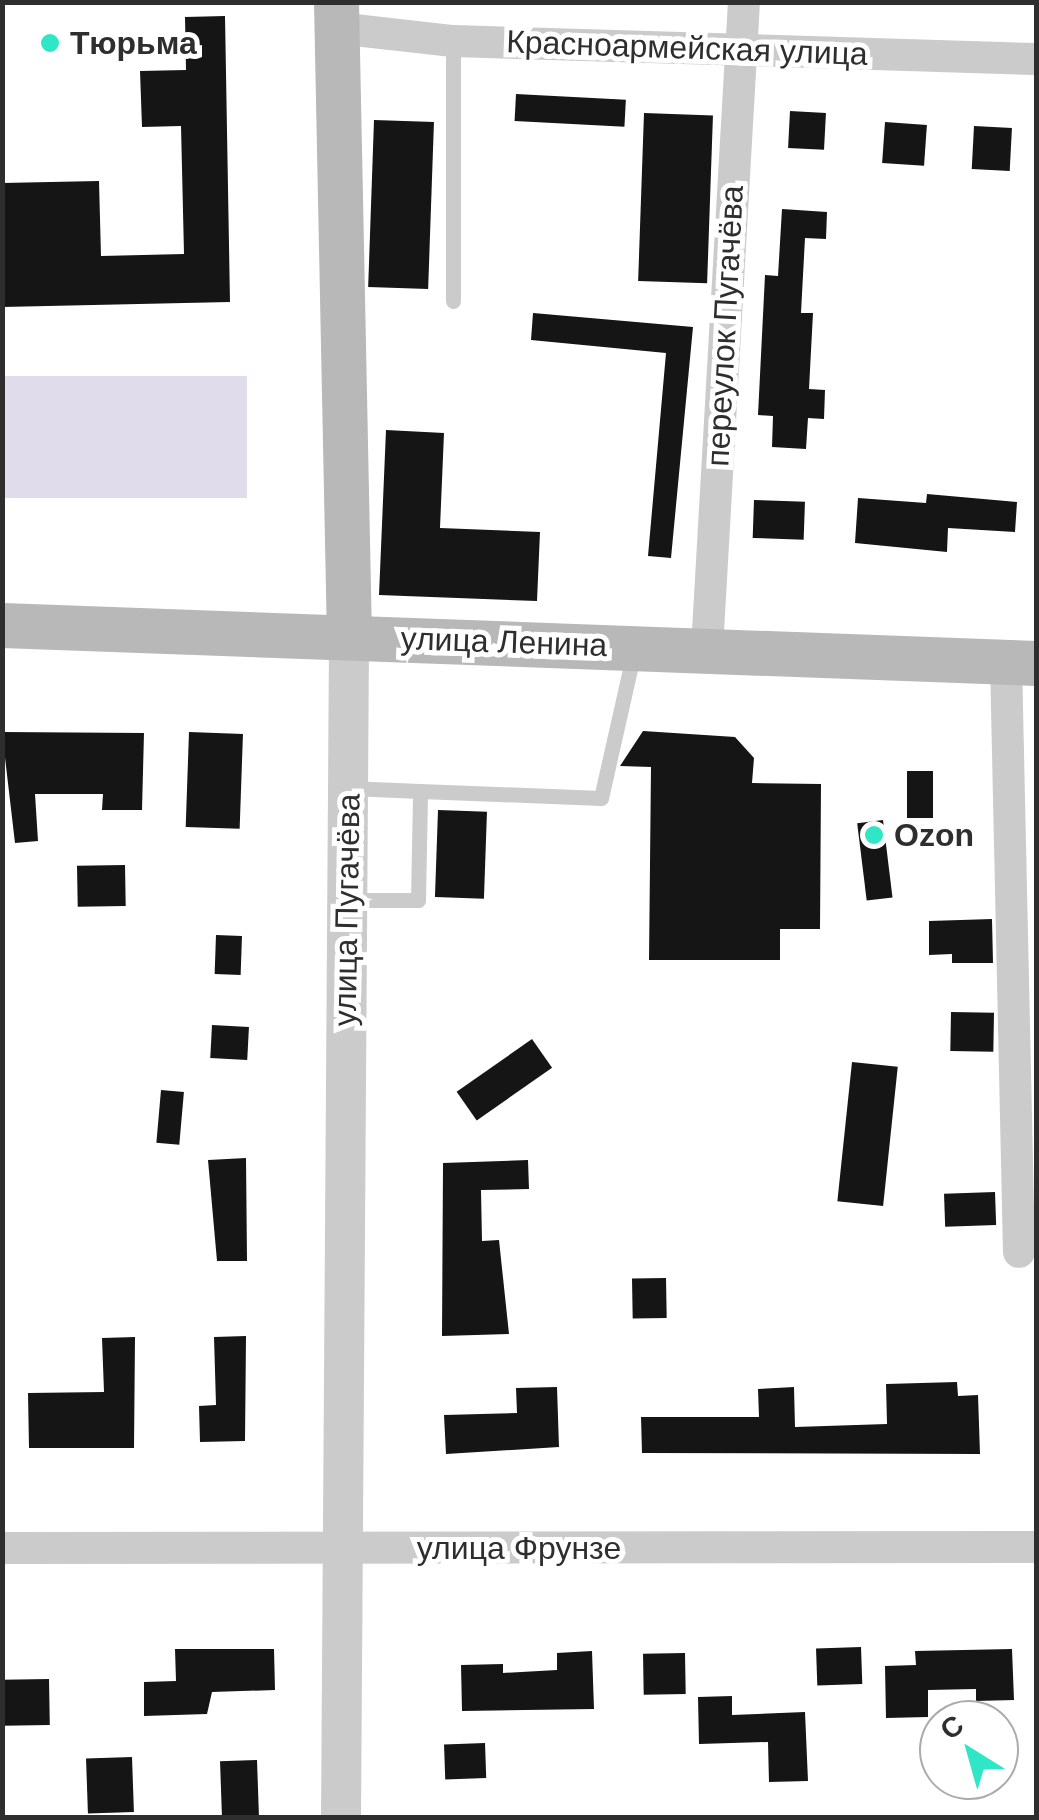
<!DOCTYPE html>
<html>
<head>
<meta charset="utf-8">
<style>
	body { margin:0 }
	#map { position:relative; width:1039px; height:1820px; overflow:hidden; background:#fff; font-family:Helvetica,sans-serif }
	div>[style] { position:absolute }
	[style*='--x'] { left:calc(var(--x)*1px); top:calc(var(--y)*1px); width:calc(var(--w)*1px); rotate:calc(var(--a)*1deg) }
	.green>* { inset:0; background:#e1dcec; transform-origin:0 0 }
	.building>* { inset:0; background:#151515; transform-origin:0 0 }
	.service>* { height:15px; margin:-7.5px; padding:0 7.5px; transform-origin:7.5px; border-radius:7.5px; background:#cbcbcb }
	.minor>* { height:32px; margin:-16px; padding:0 16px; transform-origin:16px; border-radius:16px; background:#cbcbcb }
	.tertiary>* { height:40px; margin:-20px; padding:0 20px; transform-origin:20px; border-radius:20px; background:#cbcbcb }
	.secondary>* { height:45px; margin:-22.5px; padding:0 22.5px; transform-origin:22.5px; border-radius:22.5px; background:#b8b8b8 }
	.dots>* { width:28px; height:28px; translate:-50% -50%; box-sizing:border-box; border:5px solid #fff; border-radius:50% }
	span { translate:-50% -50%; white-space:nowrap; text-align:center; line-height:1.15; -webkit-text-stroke:10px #fff; paint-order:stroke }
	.poi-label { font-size:32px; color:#2e2e2e; font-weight:700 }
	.left { translate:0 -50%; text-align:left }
	.street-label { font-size:32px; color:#2e2e2e }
	.frame { position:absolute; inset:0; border:5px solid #2e2e2e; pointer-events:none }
	.north { position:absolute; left:919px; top:1700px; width:100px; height:100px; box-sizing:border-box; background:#fff; border:2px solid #ababab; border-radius:50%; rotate:323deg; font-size:28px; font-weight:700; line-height:40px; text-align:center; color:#2e2e2e }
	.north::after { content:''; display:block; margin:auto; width:35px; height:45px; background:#2fe7c7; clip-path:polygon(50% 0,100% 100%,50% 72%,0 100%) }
</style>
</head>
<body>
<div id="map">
	<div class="green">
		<i style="left:247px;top:376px;width:122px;height:244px;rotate:90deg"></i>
	</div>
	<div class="building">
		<i style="clip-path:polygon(225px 16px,230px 302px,2px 307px,2px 183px,99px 181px,101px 256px,184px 254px,181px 126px,142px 127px,140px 71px,186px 70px,185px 17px)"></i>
		<i style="left:516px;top:94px;width:110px;height:27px;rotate:3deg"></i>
		<i style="left:790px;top:111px;width:36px;height:37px;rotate:3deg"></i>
		<i style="left:644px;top:113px;width:69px;height:168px;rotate:2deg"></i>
		<i style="left:374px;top:120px;width:60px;height:167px;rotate:2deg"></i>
		<i style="left:885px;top:122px;width:42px;height:41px;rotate:4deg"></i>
		<i style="left:974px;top:126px;width:38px;height:43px;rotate:3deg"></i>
		<i style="clip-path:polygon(782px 209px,827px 212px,826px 239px,805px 238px,801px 313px,813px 313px,809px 389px,825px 390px,824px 419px,808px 418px,806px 449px,772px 447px,773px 416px,758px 415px,765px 275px,778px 276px)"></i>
		<i style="clip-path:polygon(533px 313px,693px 327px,671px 558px,648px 556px,666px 353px,531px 340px)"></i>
		<i style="clip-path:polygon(386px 430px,444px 433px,440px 528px,540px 532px,537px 601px,379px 595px)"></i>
		<i style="clip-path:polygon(927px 494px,1017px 502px,1015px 532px,948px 528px,947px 552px,855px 543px,858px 498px,926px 503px)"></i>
		<i style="left:754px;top:500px;width:51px;height:38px;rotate:2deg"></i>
		<i style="clip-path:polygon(643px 731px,735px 737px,754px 758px,752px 783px,821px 784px,820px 929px,780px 929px,780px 960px,649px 960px,651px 767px,620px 766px)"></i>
		<i style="clip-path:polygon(2px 732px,144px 733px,142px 810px,102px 810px,103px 794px,35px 794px,38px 841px,15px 843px)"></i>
		<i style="left:189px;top:732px;width:54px;height:95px;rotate:2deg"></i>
		<i style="left:907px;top:771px;width:26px;height:47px"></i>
		<i style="left:438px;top:810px;width:49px;height:87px;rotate:2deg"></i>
		<i style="left:883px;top:820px;width:78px;height:26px;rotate:83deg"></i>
		<i style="left:125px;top:865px;width:41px;height:48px;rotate:89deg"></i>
		<i style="clip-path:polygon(992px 919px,993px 963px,952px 963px,952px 954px,929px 955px,929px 921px)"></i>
		<i style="left:216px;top:935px;width:26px;height:39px;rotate:2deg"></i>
		<i style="left:951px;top:1012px;width:43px;height:39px;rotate:1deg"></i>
		<i style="left:212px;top:1025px;width:37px;height:33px;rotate:3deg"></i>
		<i style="left:532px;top:1039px;width:35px;height:92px;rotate:55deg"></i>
		<i style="left:852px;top:1062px;width:46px;height:140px;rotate:6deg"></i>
		<i style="left:161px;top:1090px;width:23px;height:53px;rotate:5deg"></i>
		<i style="clip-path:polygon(246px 1158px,247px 1261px,217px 1261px,208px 1160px)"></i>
		<i style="clip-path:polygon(528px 1160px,529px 1189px,481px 1190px,482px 1241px,499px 1240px,509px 1334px,442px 1336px,443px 1163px)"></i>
		<i style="left:995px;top:1192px;width:33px;height:51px;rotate:88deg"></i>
		<i style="left:666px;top:1278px;width:40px;height:34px;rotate:89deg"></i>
		<i style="clip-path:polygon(246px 1336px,245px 1441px,200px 1442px,199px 1406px,216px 1405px,214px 1337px)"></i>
		<i style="clip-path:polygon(135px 1337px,134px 1448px,29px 1448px,28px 1393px,104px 1392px,102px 1338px)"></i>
		<i style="clip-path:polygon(957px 1382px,958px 1396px,978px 1395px,980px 1454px,642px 1453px,641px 1417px,759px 1417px,758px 1389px,794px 1387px,795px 1427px,887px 1424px,886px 1384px)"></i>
		<i style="clip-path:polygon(557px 1387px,559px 1447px,446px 1454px,444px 1415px,517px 1413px,516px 1388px)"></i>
		<i style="left:861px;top:1647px;width:37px;height:45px;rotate:88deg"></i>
		<i style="clip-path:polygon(175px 1649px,274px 1649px,275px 1690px,212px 1692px,207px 1714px,144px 1716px,144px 1682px,176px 1681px)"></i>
		<i style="clip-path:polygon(1012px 1649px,1014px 1700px,976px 1701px,976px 1689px,928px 1690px,928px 1717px,886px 1718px,885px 1666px,916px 1665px,915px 1651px)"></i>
		<i style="clip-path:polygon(592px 1651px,594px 1709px,462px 1711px,461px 1665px,503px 1664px,503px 1673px,557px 1670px,557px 1653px)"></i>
		<i style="left:685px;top:1653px;width:41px;height:42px;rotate:89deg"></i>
		<i style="left:49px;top:1679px;width:46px;height:47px;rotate:89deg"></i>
		<i style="clip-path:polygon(732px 1696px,732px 1715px,805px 1712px,808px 1781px,769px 1782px,768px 1742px,699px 1744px,698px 1697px)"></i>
		<i style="left:485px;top:1743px;width:35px;height:41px;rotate:88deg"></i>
		<i style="left:132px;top:1757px;width:55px;height:46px;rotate:88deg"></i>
		<i style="left:257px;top:1760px;width:58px;height:37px;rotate:88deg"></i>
	</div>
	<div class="service">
		<i style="--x:453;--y:301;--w:260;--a:-90"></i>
		<i style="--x:420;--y:791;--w:181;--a:2.2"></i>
		<i style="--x:601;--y:798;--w:151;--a:-77.3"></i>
		<i style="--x:348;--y:900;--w:70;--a:0"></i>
		<i style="--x:418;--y:900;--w:109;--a:-88.9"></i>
		<i style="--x:420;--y:791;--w:72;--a:-177.6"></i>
	</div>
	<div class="minor">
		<i style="--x:337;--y:28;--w:117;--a:6.4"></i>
		<i style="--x:453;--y:41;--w:583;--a:1.77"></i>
		<i style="--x:707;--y:649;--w:648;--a:-86.73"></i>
		<i style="--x:1006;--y:662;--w:590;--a:88.74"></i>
		<i style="--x:2;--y:1548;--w:1034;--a:-0.06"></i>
	</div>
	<div class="tertiary">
		<i style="--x:341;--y:1818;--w:1181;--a:-89.61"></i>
	</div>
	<div class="secondary">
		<i style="--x:336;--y:2;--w:635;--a:88.83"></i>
		<i style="--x:2;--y:625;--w:1035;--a:2.1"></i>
	</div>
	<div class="dots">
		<i style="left:50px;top:43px;background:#2fe7c7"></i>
		<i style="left:874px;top:835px;background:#2fe7c7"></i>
	</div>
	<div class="poi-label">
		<span class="left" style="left:70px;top:43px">Тюрьма</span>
		<span class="left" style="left:894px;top:835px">Ozon</span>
	</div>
	<div class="street-label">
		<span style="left:687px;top:48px;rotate:2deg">Красноармейская улица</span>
		<span style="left:725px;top:326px;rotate:-87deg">переулок Пугачёва</span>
		<span style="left:504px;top:642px;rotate:2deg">улица Ленина</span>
		<span style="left:347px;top:910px;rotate:-89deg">улица Пугачёва</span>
		<span style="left:519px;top:1548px">улица Фрунзе</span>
	</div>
	<div class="frame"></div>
	<div class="north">С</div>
</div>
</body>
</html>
